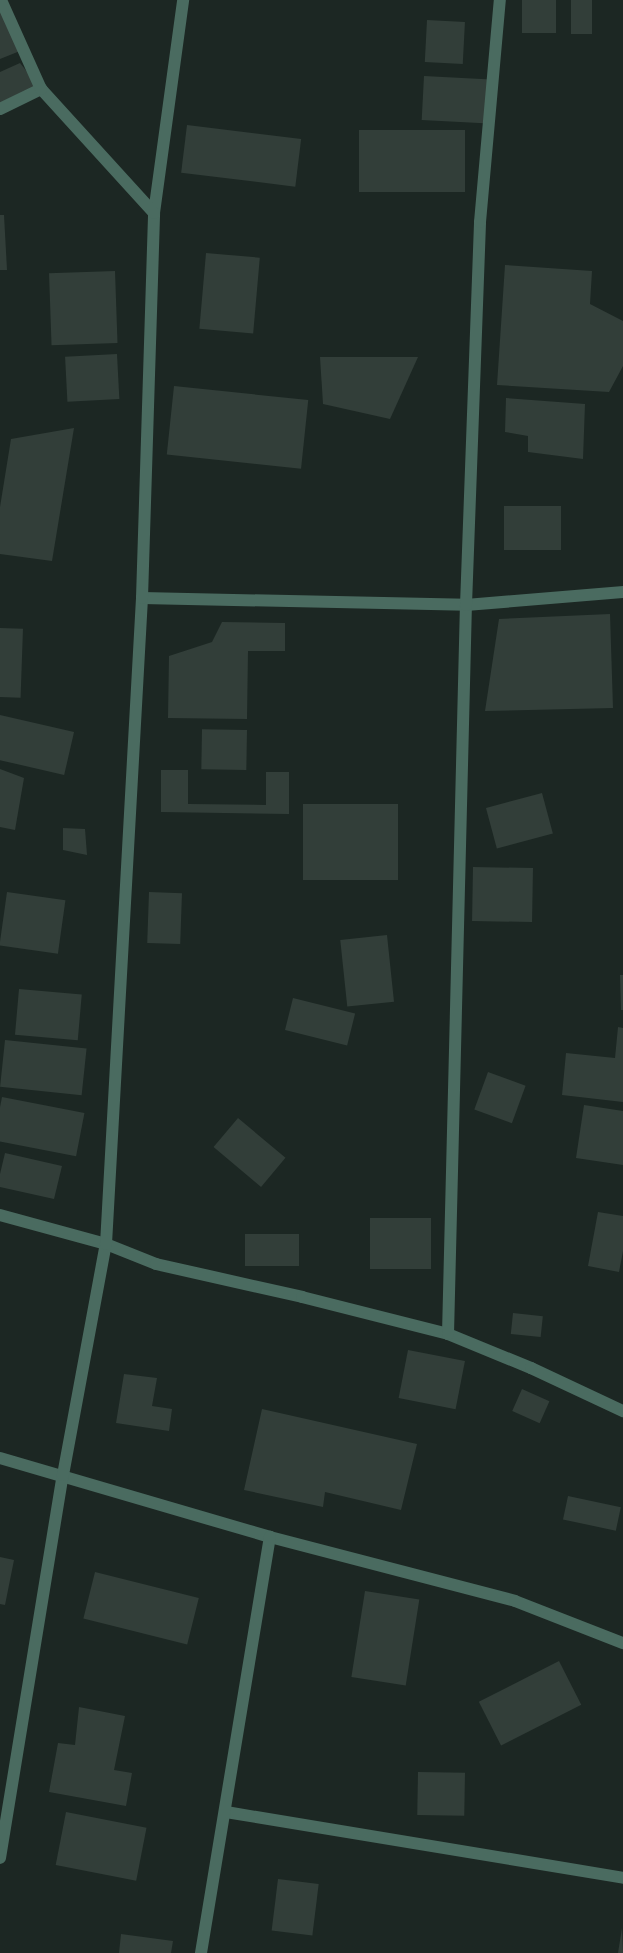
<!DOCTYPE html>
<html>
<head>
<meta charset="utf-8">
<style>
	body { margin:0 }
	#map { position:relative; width:623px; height:1953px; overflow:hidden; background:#1c2723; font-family:Arial,sans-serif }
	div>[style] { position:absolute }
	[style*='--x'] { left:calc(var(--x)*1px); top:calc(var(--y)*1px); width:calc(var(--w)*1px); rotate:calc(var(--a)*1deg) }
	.building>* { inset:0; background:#323e39; transform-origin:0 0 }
	.minor>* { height:12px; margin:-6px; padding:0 6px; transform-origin:6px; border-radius:6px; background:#4a6b60 }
	.tertiary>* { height:12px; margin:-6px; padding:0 6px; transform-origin:6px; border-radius:6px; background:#4a6b60 }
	span { translate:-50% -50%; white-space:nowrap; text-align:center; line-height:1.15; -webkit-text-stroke:5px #131e1a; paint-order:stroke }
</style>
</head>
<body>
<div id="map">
	<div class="building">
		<i style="left:522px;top:0;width:34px;height:33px"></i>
		<i style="left:571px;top:0;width:21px;height:34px"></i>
		<i style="clip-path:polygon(0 4px,20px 51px,0 59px)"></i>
		<i style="left:427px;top:20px;width:38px;height:42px;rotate:3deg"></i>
		<i style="clip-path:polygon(20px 63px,41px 89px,0 107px,0 72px)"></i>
		<i style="left:424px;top:76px;width:67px;height:44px;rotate:3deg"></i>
		<i style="left:187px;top:125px;width:115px;height:48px;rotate:7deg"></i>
		<i style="left:359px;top:130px;width:106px;height:62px"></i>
		<i style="clip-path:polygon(0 215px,4px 215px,7px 270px,0 270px)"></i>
		<i style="left:206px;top:253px;width:54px;height:76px;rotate:5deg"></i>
		<i style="clip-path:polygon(505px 265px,592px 271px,590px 304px,623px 321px,623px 366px,609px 392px,497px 385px)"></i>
		<i style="left:115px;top:271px;width:72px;height:66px;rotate:88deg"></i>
		<i style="left:117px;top:354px;width:45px;height:52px;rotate:87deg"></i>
		<i style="clip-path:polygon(320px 357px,418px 357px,390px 419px,323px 404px)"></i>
		<i style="left:174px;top:386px;width:135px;height:69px;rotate:6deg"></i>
		<i style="clip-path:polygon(506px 398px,585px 404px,583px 459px,528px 452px,528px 436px,505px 432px)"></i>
		<i style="clip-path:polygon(74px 428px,52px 561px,0 554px,0 507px,11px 439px)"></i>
		<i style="left:504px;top:506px;width:57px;height:44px"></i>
		<i style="clip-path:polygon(610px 614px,613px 708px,485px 711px,499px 619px)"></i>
		<i style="clip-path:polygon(222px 622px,285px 623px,285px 651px,248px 651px,247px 719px,168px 718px,169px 656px,212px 642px)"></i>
		<i style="left:0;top:628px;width:23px;height:69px;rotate:2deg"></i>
		<i style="left:0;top:715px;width:76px;height:44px;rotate:13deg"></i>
		<i style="left:247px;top:730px;width:40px;height:45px;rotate:91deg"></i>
		<i style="clip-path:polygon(0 769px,24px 778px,15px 830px,0 827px)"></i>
		<i style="clip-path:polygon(161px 770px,188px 770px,188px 804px,266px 805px,266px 772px,289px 772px,289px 814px,161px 812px)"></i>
		<i style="left:542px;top:793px;width:42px;height:58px;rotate:75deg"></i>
		<i style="left:303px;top:804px;width:95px;height:76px"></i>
		<i style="clip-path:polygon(63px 828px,85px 829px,87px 855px,63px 850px)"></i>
		<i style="left:473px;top:867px;width:60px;height:54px;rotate:1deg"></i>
		<i style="left:7px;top:892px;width:59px;height:54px;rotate:8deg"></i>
		<i style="left:149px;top:892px;width:33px;height:51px;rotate:2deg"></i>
		<i style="left:387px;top:935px;width:67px;height:47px;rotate:84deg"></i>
		<i style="clip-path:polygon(620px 975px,623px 975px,623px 1010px,621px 1010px)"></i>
		<i style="left:19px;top:989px;width:63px;height:46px;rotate:5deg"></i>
		<i style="left:293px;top:998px;width:64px;height:33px;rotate:14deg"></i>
		<i style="clip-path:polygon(618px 1027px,623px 1028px,623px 1102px,562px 1095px,566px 1053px,615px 1058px)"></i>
		<i style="left:5px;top:1040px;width:82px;height:47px;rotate:6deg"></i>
		<i style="left:488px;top:1072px;width:40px;height:40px;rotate:20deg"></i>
		<i style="left:2px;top:1097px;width:84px;height:44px;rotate:11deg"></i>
		<i style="clip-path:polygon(584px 1105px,623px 1111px,623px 1165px,576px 1158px)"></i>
		<i style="left:238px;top:1118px;width:62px;height:38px;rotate:40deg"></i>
		<i style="clip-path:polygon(5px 1153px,62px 1166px,54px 1199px,0 1187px,0 1174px)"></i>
		<i style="clip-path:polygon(598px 1212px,623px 1216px,623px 1251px,619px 1272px,588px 1266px)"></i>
		<i style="left:370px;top:1218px;width:61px;height:51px"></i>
		<i style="left:245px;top:1234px;width:54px;height:32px"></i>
		<i style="left:513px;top:1313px;width:30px;height:21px;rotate:6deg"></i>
		<i style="left:408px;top:1350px;width:58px;height:49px;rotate:11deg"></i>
		<i style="clip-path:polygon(124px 1374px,157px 1378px,152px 1406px,172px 1409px,169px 1431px,116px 1423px)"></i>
		<i style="left:522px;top:1389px;width:30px;height:24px;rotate:24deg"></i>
		<i style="clip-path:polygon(262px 1409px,417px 1444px,401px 1510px,325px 1492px,323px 1507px,244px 1490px)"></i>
		<i style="left:568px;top:1496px;width:54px;height:24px;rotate:12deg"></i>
		<i style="clip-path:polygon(0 1557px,14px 1560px,5px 1605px,0 1604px)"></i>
		<i style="left:95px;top:1572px;width:107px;height:48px;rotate:14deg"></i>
		<i style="left:365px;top:1591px;width:55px;height:87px;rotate:9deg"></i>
		<i style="left:559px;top:1661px;width:49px;height:90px;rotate:63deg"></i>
		<i style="clip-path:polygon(79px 1707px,125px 1716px,114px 1770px,132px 1773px,126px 1806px,49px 1792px,58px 1743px,75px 1745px)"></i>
		<i style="left:418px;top:1772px;width:47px;height:43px;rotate:1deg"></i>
		<i style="left:66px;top:1812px;width:82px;height:54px;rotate:11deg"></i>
		<i style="left:278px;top:1879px;width:41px;height:52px;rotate:7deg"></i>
		<i style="clip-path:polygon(622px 1928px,623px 1953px,618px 1953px)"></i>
		<i style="clip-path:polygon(121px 1934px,173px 1941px,171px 1953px,119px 1953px)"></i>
	</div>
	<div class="minor">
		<i style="--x:0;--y:109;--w:46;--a:-26"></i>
		<i style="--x:154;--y:213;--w:215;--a:-82.2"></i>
		<i style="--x:142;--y:598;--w:324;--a:1.2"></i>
		<i style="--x:466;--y:605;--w:158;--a:-4.7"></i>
		<i style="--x:0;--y:1215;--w:110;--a:15.3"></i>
		<i style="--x:106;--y:1244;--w:54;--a:21.8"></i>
		<i style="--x:156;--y:1264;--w:150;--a:12.7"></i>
		<i style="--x:302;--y:1297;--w:151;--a:14.2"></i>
		<i style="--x:448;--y:1334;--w:90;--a:22.3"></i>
		<i style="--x:531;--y:1368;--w:102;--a:25.1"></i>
		<i style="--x:448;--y:1334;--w:729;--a:-88.59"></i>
		<i style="--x:466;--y:605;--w:383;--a:-87.9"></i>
		<i style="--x:480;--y:222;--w:223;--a:-84.9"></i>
		<i style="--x:0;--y:1458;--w:281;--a:16.3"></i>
		<i style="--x:270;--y:1537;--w:253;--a:14.6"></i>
		<i style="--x:515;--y:1601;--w:116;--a:21.3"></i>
		<i style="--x:226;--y:1812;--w:402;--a:9.4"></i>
		<i style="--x:201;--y:1953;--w:422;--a:-80.6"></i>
	</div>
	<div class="tertiary">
		<i style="--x:0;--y:1858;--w:388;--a:-80.7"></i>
		<i style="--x:63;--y:1475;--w:235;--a:-79.5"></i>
		<i style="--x:106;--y:1244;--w:647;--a:-86.81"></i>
		<i style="--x:142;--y:598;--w:385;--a:-88.2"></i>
		<i style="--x:154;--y:213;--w:168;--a:-132.3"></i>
		<i style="--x:41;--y:89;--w:98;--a:-114.2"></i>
	</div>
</div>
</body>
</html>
